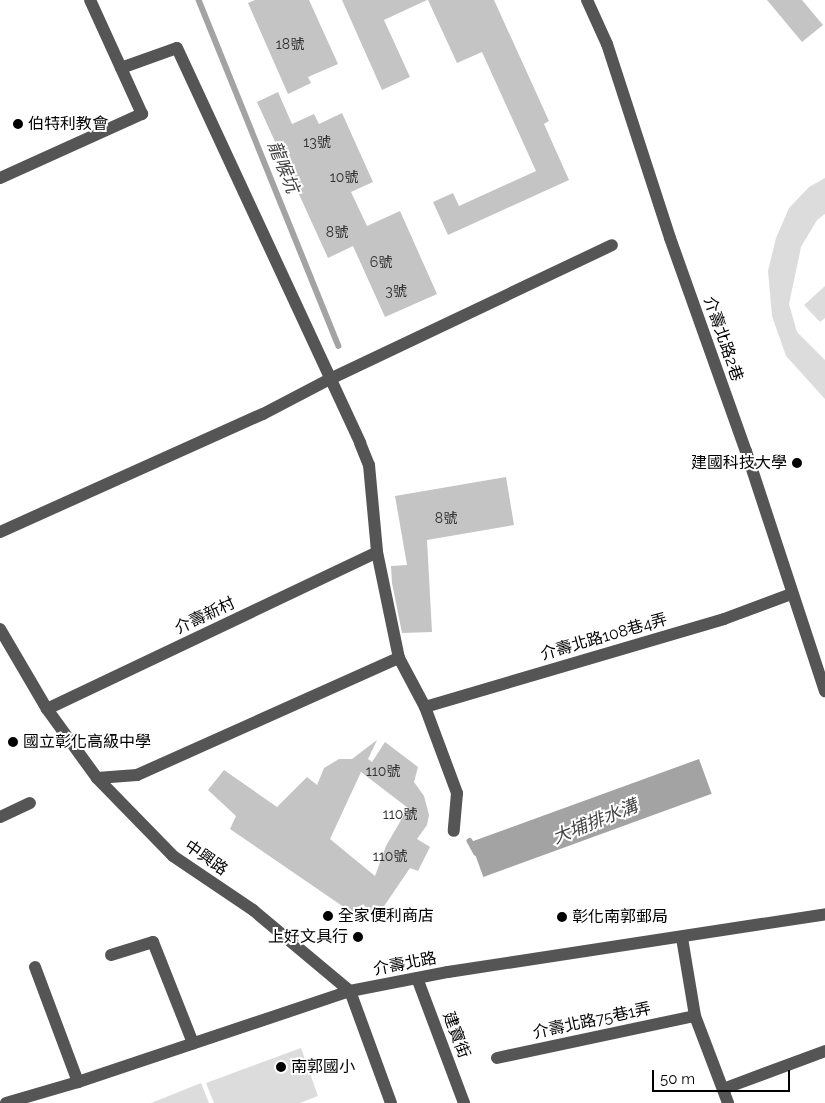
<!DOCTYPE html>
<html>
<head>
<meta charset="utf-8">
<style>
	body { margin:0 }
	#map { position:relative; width:825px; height:1103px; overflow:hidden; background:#fff; font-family:Raleway,"Noto Sans TC",sans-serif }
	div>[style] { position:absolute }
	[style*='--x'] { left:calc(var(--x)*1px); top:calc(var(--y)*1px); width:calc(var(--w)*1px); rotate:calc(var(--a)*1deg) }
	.green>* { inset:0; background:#dcdcdc }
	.water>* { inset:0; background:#a3a3a3; transform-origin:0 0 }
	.stream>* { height:5.5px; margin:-2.75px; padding:0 2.75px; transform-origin:2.75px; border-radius:2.75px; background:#a3a3a3 }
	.building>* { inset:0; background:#c4c4c4 }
	.minor>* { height:12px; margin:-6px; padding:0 6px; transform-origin:6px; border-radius:6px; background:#555 }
	.dots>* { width:14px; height:14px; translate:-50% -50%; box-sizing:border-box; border:2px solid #fff; border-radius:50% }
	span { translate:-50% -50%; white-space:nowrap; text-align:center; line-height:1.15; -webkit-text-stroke:4px #fff; paint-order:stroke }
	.number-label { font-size:14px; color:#313131 }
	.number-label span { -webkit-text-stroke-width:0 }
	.poi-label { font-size:16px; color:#000 }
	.left { translate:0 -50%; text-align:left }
	.right { translate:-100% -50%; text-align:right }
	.street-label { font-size:16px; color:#000 }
	.water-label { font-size:18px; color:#444; font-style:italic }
	.scale { position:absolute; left:652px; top:1070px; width:138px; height:22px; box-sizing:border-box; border:2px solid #000; border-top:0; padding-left:6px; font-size:15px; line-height:18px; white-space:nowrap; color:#000; -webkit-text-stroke:4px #fff; paint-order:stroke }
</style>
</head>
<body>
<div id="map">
	<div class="green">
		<i style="clip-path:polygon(825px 178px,825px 214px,817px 220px,801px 247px,789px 304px,797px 332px,825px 360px,825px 399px,786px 356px,772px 316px,768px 271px,776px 238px,789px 208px,809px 187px)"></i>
		<i style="clip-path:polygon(825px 286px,825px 318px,820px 322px,804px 305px)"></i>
		<i style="clip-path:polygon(301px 1048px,318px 1096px,300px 1103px,214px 1103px,206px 1083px)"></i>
		<i style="clip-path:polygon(201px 1083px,209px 1103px,151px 1103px)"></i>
	</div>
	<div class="water">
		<i style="left:699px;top:759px;width:37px;height:243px;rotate:70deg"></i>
	</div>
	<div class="stream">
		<i style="--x:199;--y:0;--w:373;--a:68"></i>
		<i style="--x:470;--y:841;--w:13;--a:61"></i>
	</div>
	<div class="building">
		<i style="clip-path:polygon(255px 0,309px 0,338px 64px,308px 77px,311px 83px,288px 94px,248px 3px)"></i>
		<i style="clip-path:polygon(342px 0,427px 0,384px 20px,410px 77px,382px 90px)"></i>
		<i style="clip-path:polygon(428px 0,494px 0,549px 121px,544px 124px,569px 180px,448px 235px,433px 202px,453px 193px,459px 206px,536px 171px,482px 52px,457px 63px)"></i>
		<i style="clip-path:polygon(767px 0,802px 0,823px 25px,802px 42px)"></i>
		<i style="clip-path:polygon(278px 92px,292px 124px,314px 114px,319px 124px,342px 113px,373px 182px,351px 192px,367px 226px,400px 211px,437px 294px,385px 317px,353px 246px,328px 258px,257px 102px)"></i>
		<i style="clip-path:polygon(506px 477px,514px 525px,427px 540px,432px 632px,402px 633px,392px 583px,391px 566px,407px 565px,395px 496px)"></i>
		<i style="clip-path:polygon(evenodd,377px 740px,368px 759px,372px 762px,385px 742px,418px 767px,414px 782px,424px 796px,429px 815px,427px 825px,417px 839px,430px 847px,418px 871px,410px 868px,376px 918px,363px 904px,354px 914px,230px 829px,236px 816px,208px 790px,224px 770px,277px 807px,307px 777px,317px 785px,324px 768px,339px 759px,352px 759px,377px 740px,361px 772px,408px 808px,386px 846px,375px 876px,330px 839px,361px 772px)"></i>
	</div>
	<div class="minor">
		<i style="--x:587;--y:0;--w:48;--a:65.6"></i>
		<i style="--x:607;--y:44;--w:204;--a:72"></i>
		<i style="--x:670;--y:238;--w:226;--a:70.4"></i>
		<i style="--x:746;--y:451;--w:253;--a:71.8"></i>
		<i style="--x:121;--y:68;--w:59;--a:-19.7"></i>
		<i style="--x:177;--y:48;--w:435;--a:65.1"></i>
		<i style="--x:360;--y:443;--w:24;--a:68"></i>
		<i style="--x:369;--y:465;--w:87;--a:84.7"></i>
		<i style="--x:377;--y:552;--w:108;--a:78.3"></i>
		<i style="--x:399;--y:658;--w:55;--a:62"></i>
		<i style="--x:425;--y:707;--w:92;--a:69.6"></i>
		<i style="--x:457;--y:793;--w:38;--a:95"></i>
		<i style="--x:0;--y:178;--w:156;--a:-24.3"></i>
		<i style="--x:142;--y:114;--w:125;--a:-114.5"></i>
		<i style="--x:0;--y:532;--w:288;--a:-24.2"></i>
		<i style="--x:263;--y:414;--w:76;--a:-27.6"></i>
		<i style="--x:330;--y:379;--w:312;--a:-25.4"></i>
		<i style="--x:0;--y:629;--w:93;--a:59.6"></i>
		<i style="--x:47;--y:709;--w:85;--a:54.1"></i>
		<i style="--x:97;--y:778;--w:109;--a:45.7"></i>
		<i style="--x:173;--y:856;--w:97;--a:34"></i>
		<i style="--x:253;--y:910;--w:126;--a:39.9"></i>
		<i style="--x:350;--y:991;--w:119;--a:69.9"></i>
		<i style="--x:425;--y:707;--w:312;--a:-16.4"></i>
		<i style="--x:724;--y:619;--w:72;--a:-20.5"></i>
		<i style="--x:47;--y:709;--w:365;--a:-25.4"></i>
		<i style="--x:97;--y:778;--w:40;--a:-4.3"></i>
		<i style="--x:137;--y:775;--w:287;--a:-24.1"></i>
		<i style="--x:0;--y:817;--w:33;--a:-25"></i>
		<i style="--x:682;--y:938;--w:79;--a:80.5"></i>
		<i style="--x:695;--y:1016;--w:93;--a:69.2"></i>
		<i style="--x:111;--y:955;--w:44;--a:-17.2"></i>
		<i style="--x:153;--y:942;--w:109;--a:68.4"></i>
		<i style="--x:35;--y:967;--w:123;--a:69.5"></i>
		<i style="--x:417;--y:978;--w:134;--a:69.4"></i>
		<i style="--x:497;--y:1058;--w:202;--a:-12"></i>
		<i style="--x:723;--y:1089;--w:109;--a:-20.4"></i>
		<i style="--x:6;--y:1103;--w:75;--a:-16.3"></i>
		<i style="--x:78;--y:1082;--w:287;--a:-18.5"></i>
		<i style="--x:350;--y:991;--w:100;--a:-11"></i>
		<i style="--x:448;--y:972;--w:381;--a:-8.7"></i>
	</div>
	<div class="dots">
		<i style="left:18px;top:124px;background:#000"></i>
		<i style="left:797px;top:463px;background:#000"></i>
		<i style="left:13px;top:742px;background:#000"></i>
		<i style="left:328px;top:916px;background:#000"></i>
		<i style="left:562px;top:917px;background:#000"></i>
		<i style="left:358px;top:937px;background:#000"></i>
		<i style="left:281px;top:1067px;background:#000"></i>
	</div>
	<div class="number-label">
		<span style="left:290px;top:44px">18號</span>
		<span style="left:317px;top:142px">13號</span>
		<span style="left:344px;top:177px">10號</span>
		<span style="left:337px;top:232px">8號</span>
		<span style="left:381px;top:262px">6號</span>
		<span style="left:396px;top:291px">3號</span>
		<span style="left:446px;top:518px">8號</span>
		<span style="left:383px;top:771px">110號</span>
		<span style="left:400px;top:814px">110號</span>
		<span style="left:390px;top:856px">110號</span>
	</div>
	<div class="poi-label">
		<span class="left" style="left:28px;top:124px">伯特利教會</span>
		<span class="right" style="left:787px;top:463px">建國科技大學</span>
		<span class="left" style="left:23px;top:742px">國立彰化高級中學</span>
		<span class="left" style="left:338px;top:916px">全家便利商店</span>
		<span class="left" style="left:572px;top:917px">彰化南郭郵局</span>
		<span class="right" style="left:348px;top:937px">上好文具行</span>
		<span class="left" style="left:291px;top:1067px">南郭國小</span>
	</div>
	<div class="street-label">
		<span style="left:723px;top:339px;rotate:71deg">介壽北路2巷</span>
		<span style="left:205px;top:616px;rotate:-25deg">介壽新村</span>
		<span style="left:604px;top:637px;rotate:-16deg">介壽北路108巷4弄</span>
		<span style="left:206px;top:858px;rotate:35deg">中興路</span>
		<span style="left:405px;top:964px;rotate:-11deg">介壽北路</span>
		<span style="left:592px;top:1021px;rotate:-12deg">介壽北路75巷1弄</span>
		<span style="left:456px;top:1035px;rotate:69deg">建寶街</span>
	</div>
	<div class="water-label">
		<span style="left:283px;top:167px;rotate:68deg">龍喉坑</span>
		<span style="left:595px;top:822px;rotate:-22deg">大埔排水溝</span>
	</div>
	<div class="scale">50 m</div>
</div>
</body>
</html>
